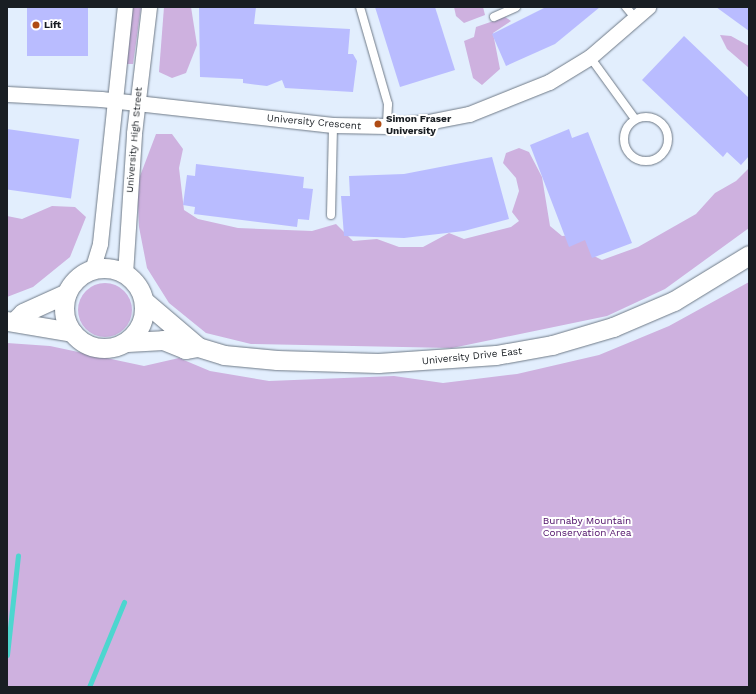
<!DOCTYPE html>
<html>
<head>
<meta charset="utf-8">
<style>
	body { margin:0 }
	#map { position:relative; width:756px; height:694px; overflow:hidden; background:#e2eefd; font-family:"Work Sans",sans-serif }
	div>[style] { position:absolute }
	[style*='--x'] { left:calc(var(--x)*1px); top:calc(var(--y)*1px); width:calc(var(--w)*1px); rotate:calc(var(--a)*1deg) }
	.green>* { inset:0; background:#ceb1df }
	.round { border-radius:50% }
	.stream>* { height:5px; margin:-2.5px; padding:0 2.5px; transform-origin:2.5px; border-radius:2.5px; background:#4dd6cf }
	.building>* { inset:0; background:#b9bcff; transform-origin:0 0 }
	.roads { filter:drop-shadow(0 0 1px #6f7a87) drop-shadow(0 0 1px #6f7a87) }
	.service>* { height:8px; margin:-4px; padding:0 4px; transform-origin:4px; border-radius:4px; background:#fff }
	.service>.ring { margin:-4px; padding:0; box-sizing:content-box; background:none; border:8px solid #fff; border-radius:50% }
	.minor>* { height:15px; margin:-7.5px; padding:0 7.5px; transform-origin:7.5px; border-radius:7.5px; background:#fff }
	.tertiary>* { height:19px; margin:-9.5px; padding:0 9.5px; transform-origin:9.5px; border-radius:9.5px; background:#fff }
	.tertiary>.ring { margin:-9.5px; padding:0; box-sizing:content-box; background:none; border:19px solid #fff; border-radius:50% }
	.dots>* { width:11px; height:11px; translate:-50% -50%; box-sizing:border-box; border:2px solid #fff; border-radius:50% }
	span { translate:-50% -50%; white-space:nowrap; text-align:center; line-height:1.15; -webkit-text-stroke:4px #fff; paint-order:stroke }
	.poi-label { font-size:10px; color:#191e23; font-weight:700 }
	.left { translate:0 -50%; text-align:left }
	.street-label { font-size:10px; color:#191e23 }
	.park-label { font-size:10px; color:#4c0b66 }
	.frame { position:absolute; inset:0; border:8px solid #191e23; pointer-events:none }
</style>
</head>
<body>
<div id="map">
	<div class="green">
		<i style="clip-path:polygon(132px 7px,141px 7px,133px 64px,126px 64px)"></i>
		<i style="clip-path:polygon(164px 7px,191px 7px,197px 45px,186px 73px,172px 78px,159px 72px)"></i>
		<i style="clip-path:polygon(454px 7px,483px 7px,485px 15px,464px 23px,456px 16px)"></i>
		<i style="clip-path:polygon(505px 17px,511px 21px,493px 33px,500px 69px,482px 85px,473px 78px,464px 41px,474px 37px,476px 27px)"></i>
		<i style="clip-path:polygon(720px 35px,731px 36px,749px 46px,749px 68px,727px 49px)"></i>
		<i style="clip-path:polygon(156px 134px,172px 134px,183px 149px,179px 168px,184px 210px,198px 219px,238px 228px,312px 231px,336px 224px,353px 241px,377px 239px,399px 247px,423px 247px,449px 233px,464px 239px,511px 227px,519px 221px,512px 212px,519px 191px,516px 178px,503px 163px,506px 153px,519px 148px,529px 152px,542px 177px,550px 226px,562px 236px,578px 235px,591px 241px,592px 255px,602px 260px,638px 247px,696px 214px,715px 193px,736px 181px,749px 168px,749px 228px,665px 289px,607px 316px,452px 348px,251px 344px,206px 333px,169px 303px,147px 268px,139px 227px,137px 184px)"></i>
		<i style="clip-path:polygon(52px 206px,75px 207px,86px 217px,70px 257px,33px 287px,7px 297px,7px 216px,22px 219px)"></i>
		<i style="clip-path:polygon(749px 282px,749px 687px,7px 687px,7px 343px,50px 346px,144px 366px,179px 358px,210px 371px,269px 381px,394px 376px,443px 383px,517px 374px,599px 355px,669px 326px)"></i>
		<i class="round" style="left:78px;top:283px;width:54px;height:54px"></i>
	</div>
	<div class="stream">
		<i style="--x:7;--y:655;--w:100;--a:-83.7"></i>
		<i style="--x:89;--y:687;--w:92;--a:-67.6"></i>
	</div>
	<div class="building">
		<i style="left:27px;top:7px;width:61px;height:49px"></i>
		<i style="clip-path:polygon(199px 7px,256px 7px,254px 24px,350px 29px,348px 54px,353px 54px,357px 61px,353px 92px,285px 88px,282px 80px,267px 86px,243px 83px,243px 79px,200px 77px)"></i>
		<i style="clip-path:polygon(375px 7px,435px 7px,455px 70px,400px 87px)"></i>
		<i style="clip-path:polygon(546px 7px,600px 7px,555px 44px,506px 66px,492px 34px)"></i>
		<i style="clip-path:polygon(716px 7px,749px 7px,749px 31px)"></i>
		<i style="clip-path:polygon(684px 36px,749px 98px,749px 156px,741px 165px,727px 152px,723px 157px,642px 80px)"></i>
		<i style="left:7px;top:129px;width:73px;height:60px;rotate:8deg"></i>
		<i style="clip-path:polygon(569px 129px,572px 138px,588px 132px,632px 243px,592px 258px,585px 240px,569px 247px,530px 145px)"></i>
		<i style="clip-path:polygon(492px 157px,509px 219px,464px 231px,404px 238px,344px 236px,341px 196px,350px 196px,349px 176px,404px 174px)"></i>
		<i style="clip-path:polygon(196px 164px,304px 177px,303px 188px,313px 189px,309px 220px,298px 219px,297px 227px,194px 214px,195px 207px,183px 205px,187px 175px,195px 176px)"></i>
	</div>
	<div class="roads">
		<div class="service">
			<i style="--x:360;--y:7;--w:101;--a:73.9"></i>
			<i style="--x:388;--y:104;--w:22;--a:93"></i>
			<i style="--x:626;--y:7;--w:17;--a:50"></i>
			<i style="--x:494;--y:17;--w:24;--a:-24"></i>
			<i style="--x:590;--y:57;--w:77;--a:54"></i>
			<i class="ring" style="left:624px;top:117px;width:36px;height:36px"></i>
			<i style="--x:331;--y:215;--w:90;--a:-88.7"></i>
		</div>
		<div class="minor">
			<i style="--x:7;--y:94;--w:94;--a:3"></i>
			<i style="--x:101;--y:99;--w:233;--a:6.4"></i>
			<i style="--x:333;--y:125;--w:54;--a:1.1"></i>
			<i style="--x:387;--y:126;--w:41;--a:-5.6"></i>
			<i style="--x:428;--y:122;--w:42;--a:-11"></i>
			<i style="--x:469;--y:114;--w:86;--a:-21.8"></i>
			<i style="--x:549;--y:82;--w:48;--a:-31.4"></i>
			<i style="--x:590;--y:57;--w:77;--a:-40.8"></i>
			<i style="--x:92;--y:270;--w:28;--a:-73"></i>
			<i style="--x:100;--y:243;--w:237;--a:-84"></i>
			<i style="--x:125;--y:274;--w:141;--a:-86.3"></i>
			<i style="--x:134;--y:133;--w:127;--a:-83.2"></i>
		</div>
		<div class="tertiary">
			<i class="ring" style="left:64px;top:268px;width:61px;height:61px"></i>
			<i style="--x:144;--y:301;--w:71;--a:40.4"></i>
			<i style="--x:7;--y:321;--w:66;--a:9.6"></i>
			<i style="--x:15;--y:321;--w:11;--a:-45"></i>
			<i style="--x:23;--y:313;--w:48;--a:-24.4"></i>
			<i style="--x:127;--y:342;--w:36;--a:-3"></i>
			<i style="--x:163;--y:340;--w:24;--a:22"></i>
			<i style="--x:185;--y:349;--w:13;--a:-9"></i>
			<i style="--x:198;--y:347;--w:27;--a:17"></i>
			<i style="--x:224;--y:355;--w:53;--a:5.4"></i>
			<i style="--x:277;--y:360;--w:101;--a:1.7"></i>
			<i style="--x:378;--y:363;--w:118;--a:-3.9"></i>
			<i style="--x:496;--y:355;--w:57;--a:-10.1"></i>
			<i style="--x:552;--y:345;--w:64;--a:-16.4"></i>
			<i style="--x:613;--y:327;--w:66;--a:-23.1"></i>
			<i style="--x:674;--y:301;--w:88;--a:-31.5"></i>
		</div>
	</div>
	<div class="dots">
		<i style="left:36px;top:25px;background:#af4c14"></i>
		<i style="left:378px;top:124px;background:#af4c14"></i>
	</div>
	<div class="poi-label">
		<span class="left" style="left:44px;top:25px">Lift</span>
		<span class="left" style="left:386px;top:124px">Simon Fraser<br>University</span>
	</div>
	<div class="street-label">
		<span style="left:314px;top:122px;rotate:5deg">University Crescent</span>
		<span style="left:134px;top:140px;rotate:-85deg">University High Street</span>
		<span style="left:472px;top:356px;rotate:-6deg">University Drive East</span>
	</div>
	<div class="park-label">
		<span style="left:587px;top:526px">Burnaby Mountain<br>Conservation Area</span>
	</div>
	<div class="frame"></div>
</div>
</body>
</html>
